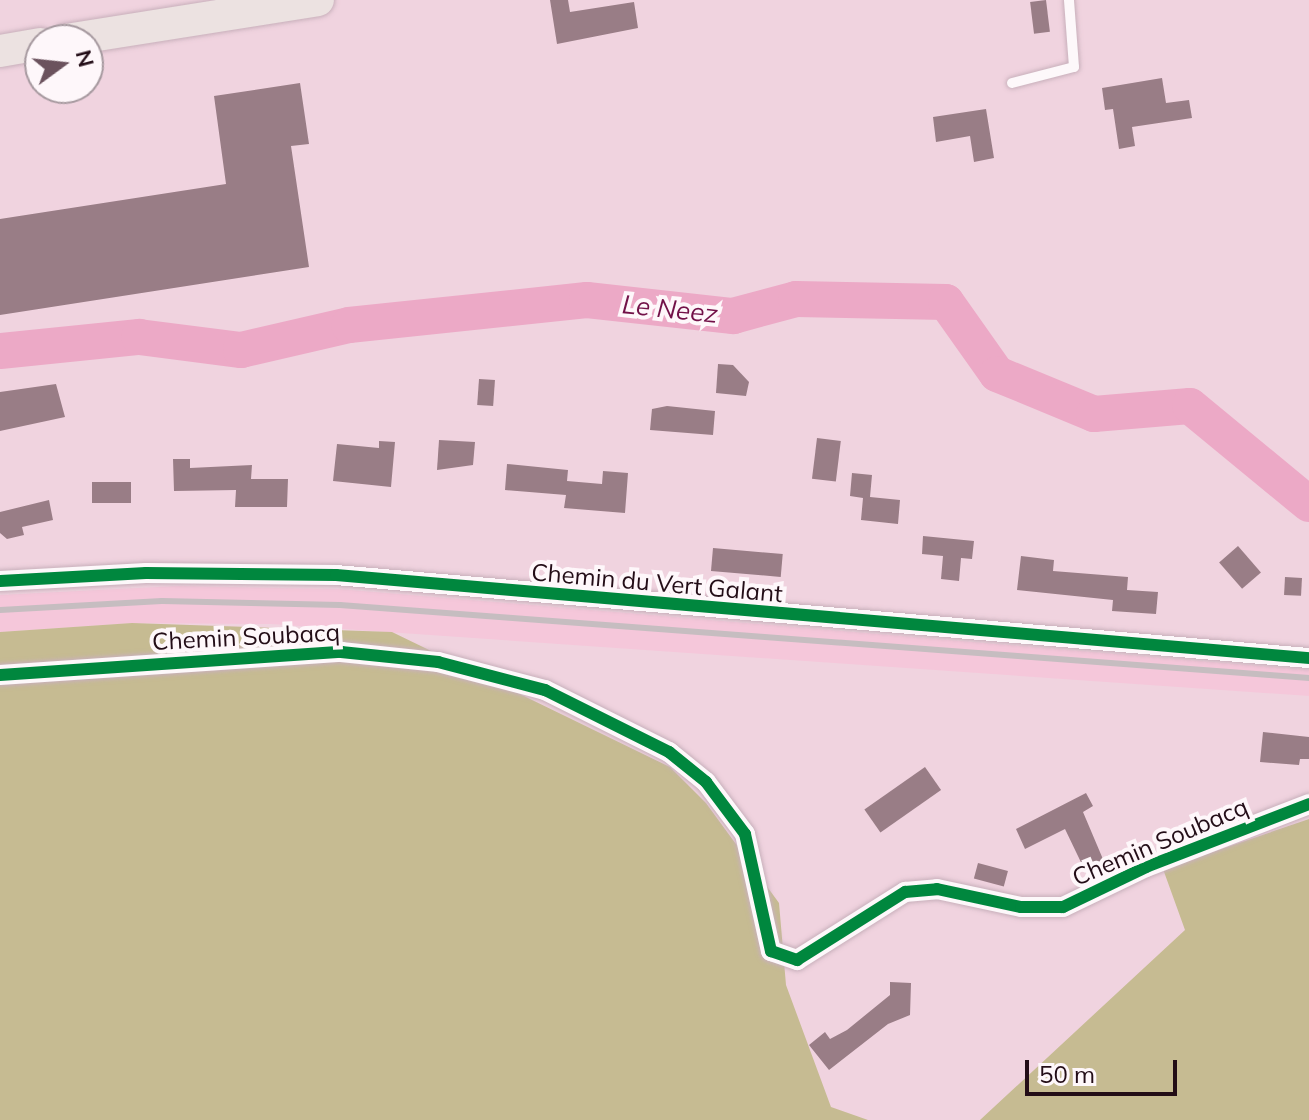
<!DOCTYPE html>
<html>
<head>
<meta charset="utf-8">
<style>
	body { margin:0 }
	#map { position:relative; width:1309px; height:1120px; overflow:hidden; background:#f0d3df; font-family:Mulish,sans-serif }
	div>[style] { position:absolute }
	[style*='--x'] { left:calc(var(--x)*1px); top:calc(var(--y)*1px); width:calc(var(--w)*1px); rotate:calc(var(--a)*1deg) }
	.built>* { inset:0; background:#f5c7da }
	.forest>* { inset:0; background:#c6bb92 }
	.river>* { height:36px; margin:-18px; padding:0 18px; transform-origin:18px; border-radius:18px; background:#eca9c6 }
	.building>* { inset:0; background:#997d86; transform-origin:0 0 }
	.roads { filter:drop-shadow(0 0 2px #c8b0bb) drop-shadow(0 0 2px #c8b0bb) }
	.lane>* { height:10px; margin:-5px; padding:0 5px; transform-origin:5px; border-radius:5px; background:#fdf8fa }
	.street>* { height:20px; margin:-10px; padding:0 10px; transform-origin:10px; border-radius:10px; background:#fdf8fa }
	.primary>* { height:32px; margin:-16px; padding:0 16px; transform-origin:16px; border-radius:16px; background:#ece2e1 }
	.rail>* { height:6px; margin:-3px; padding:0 3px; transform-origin:3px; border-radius:3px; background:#c6bdc0 }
	.cycleway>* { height:12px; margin:-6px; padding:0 6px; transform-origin:6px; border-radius:6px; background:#00873e }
	span { translate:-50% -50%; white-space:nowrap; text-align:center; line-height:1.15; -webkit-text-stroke:8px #fef7fa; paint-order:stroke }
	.street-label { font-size:24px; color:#230d17 }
	.water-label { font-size:26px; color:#721148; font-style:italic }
	.north { position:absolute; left:24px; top:24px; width:80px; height:80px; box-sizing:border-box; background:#fef7fa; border:2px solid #a6999f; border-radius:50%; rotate:75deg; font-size:22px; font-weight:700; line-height:32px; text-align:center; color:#230d17 }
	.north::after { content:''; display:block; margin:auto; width:28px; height:36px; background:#6b525d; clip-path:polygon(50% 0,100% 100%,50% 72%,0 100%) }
	.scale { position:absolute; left:1025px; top:1060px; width:152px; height:36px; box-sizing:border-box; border:4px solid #230d17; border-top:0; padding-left:10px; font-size:24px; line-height:28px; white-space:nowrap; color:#230d17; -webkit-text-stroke:6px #fef7fa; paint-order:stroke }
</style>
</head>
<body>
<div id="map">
	<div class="built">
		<i style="clip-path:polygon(177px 586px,339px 589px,1309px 670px,1309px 696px,271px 624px,132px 623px,0 632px,0 595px)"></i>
	</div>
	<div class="forest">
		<i style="clip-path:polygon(132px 623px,392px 632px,670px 767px,706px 803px,779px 903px,786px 985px,831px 1107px,868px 1120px,0 1120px,0 632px)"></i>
		<i style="clip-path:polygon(1309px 819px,1309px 1120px,980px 1120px,1185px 930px,1163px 869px)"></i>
	</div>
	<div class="river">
		<i style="--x:0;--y:351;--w:140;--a:-5.8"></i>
		<i style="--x:139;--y:337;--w:103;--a:7.3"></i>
		<i style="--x:241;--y:350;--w:111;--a:-13"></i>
		<i style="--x:349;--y:325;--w:239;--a:-6"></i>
		<i style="--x:587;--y:300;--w:147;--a:6.3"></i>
		<i style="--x:733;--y:316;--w:65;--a:-15.1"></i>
		<i style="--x:796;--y:299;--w:150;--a:1.1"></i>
		<i style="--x:946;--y:302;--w:88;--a:54.7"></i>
		<i style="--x:997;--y:374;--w:105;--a:22.4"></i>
		<i style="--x:1094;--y:414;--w:96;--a:-4.8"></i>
		<i style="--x:1190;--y:406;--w:154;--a:39.5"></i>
	</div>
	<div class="building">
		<i style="clip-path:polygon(550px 0,568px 0,570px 12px,634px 2px,638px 28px,557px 44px)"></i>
		<i style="left:1046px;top:0;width:32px;height:16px;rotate:83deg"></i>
		<i style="clip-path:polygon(1162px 78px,1166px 103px,1189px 100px,1192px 118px,1132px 127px,1135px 146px,1119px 149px,1113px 109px,1105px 110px,1102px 88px)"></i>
		<i style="clip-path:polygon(300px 83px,309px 144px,291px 146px,309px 267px,0 315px,0 219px,226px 184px,214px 96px)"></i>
		<i style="clip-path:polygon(986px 109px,994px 158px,974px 162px,970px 136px,936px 142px,933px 117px)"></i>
		<i style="clip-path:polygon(718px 364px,733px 365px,749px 382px,746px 396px,716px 393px)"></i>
		<i style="left:479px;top:379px;width:16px;height:26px;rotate:4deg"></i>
		<i style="clip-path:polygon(56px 384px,65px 417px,0 431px,0 392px)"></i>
		<i style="clip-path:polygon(667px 406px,715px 411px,713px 435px,650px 430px,652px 409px)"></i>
		<i style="left:817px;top:438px;width:24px;height:41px;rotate:7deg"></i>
		<i style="clip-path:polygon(439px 440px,475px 442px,473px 465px,437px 470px)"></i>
		<i style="clip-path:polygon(379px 441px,395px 442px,391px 487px,333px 481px,337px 444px,379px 448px)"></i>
		<i style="clip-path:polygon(173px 459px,190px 459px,190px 468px,252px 465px,251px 479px,288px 479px,287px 507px,235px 507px,236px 490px,174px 491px)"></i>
		<i style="clip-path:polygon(507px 464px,568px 470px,567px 481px,602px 484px,603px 471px,628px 473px,625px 513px,564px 508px,566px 495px,505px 490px)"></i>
		<i style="clip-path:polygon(852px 473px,872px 475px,870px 497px,900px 500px,898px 524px,861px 520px,863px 498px,850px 496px)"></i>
		<i style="left:131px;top:482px;width:21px;height:39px;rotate:90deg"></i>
		<i style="clip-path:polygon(49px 500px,53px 520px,22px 527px,24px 535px,7px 539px,0 533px,0 512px)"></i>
		<i style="clip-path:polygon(923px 536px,974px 541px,972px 559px,961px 558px,959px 581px,941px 579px,943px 556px,922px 554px)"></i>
		<i style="left:1238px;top:546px;width:35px;height:25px;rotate:49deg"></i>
		<i style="left:713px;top:548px;width:70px;height:23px;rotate:5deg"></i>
		<i style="clip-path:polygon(1021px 556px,1054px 560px,1053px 571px,1128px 577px,1127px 590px,1158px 592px,1156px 614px,1112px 611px,1113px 600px,1017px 590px)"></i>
		<i style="left:1285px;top:577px;width:17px;height:18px;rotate:3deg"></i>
		<i style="clip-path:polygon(1263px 732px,1309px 737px,1309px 759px,1300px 759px,1299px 765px,1260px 762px)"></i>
		<i style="left:925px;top:767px;width:28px;height:74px;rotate:55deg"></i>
		<i style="clip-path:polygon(1086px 793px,1093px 806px,1083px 812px,1108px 871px,1089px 879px,1065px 829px,1025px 849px,1016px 829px)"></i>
		<i style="left:978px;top:863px;width:31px;height:16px;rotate:15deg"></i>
		<i style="clip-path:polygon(890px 982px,911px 983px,910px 1015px,888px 1024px,829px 1070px,809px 1045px,825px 1032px,830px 1039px,847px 1030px,890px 995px)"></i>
	</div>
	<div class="roads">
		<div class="lane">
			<i style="--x:1012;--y:83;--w:64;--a:-14.5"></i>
			<i style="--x:1074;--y:67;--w:67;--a:-94.3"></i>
		</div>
		<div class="street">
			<i style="--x:0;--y:581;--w:146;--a:-3.1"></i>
			<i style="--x:146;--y:573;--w:190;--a:0.6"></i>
			<i style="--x:336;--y:575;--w:977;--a:4.88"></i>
			<i style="--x:0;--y:675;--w:342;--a:-3.9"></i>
			<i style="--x:341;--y:652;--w:98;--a:5.9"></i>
			<i style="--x:438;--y:662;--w:111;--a:14.7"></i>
			<i style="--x:545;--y:690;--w:139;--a:26.6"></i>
			<i style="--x:669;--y:752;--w:48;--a:39"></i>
			<i style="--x:706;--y:782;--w:65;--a:53.1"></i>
			<i style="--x:745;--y:834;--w:120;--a:77.5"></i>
			<i style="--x:771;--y:951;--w:28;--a:19"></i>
			<i style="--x:797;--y:960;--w:128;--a:-32.2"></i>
			<i style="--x:905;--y:892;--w:32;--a:-5"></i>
			<i style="--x:937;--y:889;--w:86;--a:12.1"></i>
			<i style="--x:1021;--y:907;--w:42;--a:0"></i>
			<i style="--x:1063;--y:907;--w:92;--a:-25.7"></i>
			<i style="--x:1146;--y:867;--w:175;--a:-21.1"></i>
		</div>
		<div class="primary">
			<i style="--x:66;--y:40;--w:255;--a:-9"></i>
			<i style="--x:0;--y:51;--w:41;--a:-9.9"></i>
		</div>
	</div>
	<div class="rail">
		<i style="--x:0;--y:610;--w:162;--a:-3.2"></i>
		<i style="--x:162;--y:601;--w:178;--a:1.3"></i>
		<i style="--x:340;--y:605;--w:972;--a:4.31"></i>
	</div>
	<div class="cycleway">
		<i style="--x:0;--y:581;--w:146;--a:-3.1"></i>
		<i style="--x:146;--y:573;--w:190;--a:0.6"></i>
		<i style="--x:336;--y:575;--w:977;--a:4.88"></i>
		<i style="--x:0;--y:675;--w:342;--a:-3.9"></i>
		<i style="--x:341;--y:652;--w:98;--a:5.9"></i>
		<i style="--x:438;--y:662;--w:111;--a:14.7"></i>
		<i style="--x:545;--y:690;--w:139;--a:26.6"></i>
		<i style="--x:669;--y:752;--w:48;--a:39"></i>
		<i style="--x:706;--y:782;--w:65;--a:53.1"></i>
		<i style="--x:745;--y:834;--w:120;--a:77.5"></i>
		<i style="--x:771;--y:951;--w:28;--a:19"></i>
		<i style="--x:797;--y:960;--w:128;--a:-32.2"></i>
		<i style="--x:905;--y:892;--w:32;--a:-5"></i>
		<i style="--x:937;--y:889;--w:86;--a:12.1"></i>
		<i style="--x:1021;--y:907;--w:42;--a:0"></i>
		<i style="--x:1063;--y:907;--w:92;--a:-25.7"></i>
		<i style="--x:1146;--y:867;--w:175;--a:-21.1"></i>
	</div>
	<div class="street-label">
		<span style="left:657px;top:583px;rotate:5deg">Chemin du Vert Galant</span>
		<span style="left:246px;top:637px;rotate:-3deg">Chemin Soubacq</span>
		<span style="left:1160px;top:842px;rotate:-23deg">Chemin Soubacq</span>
	</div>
	<div class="water-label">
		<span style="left:670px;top:309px;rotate:6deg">Le Neez</span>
	</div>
	<div class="north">N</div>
	<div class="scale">50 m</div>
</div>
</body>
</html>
